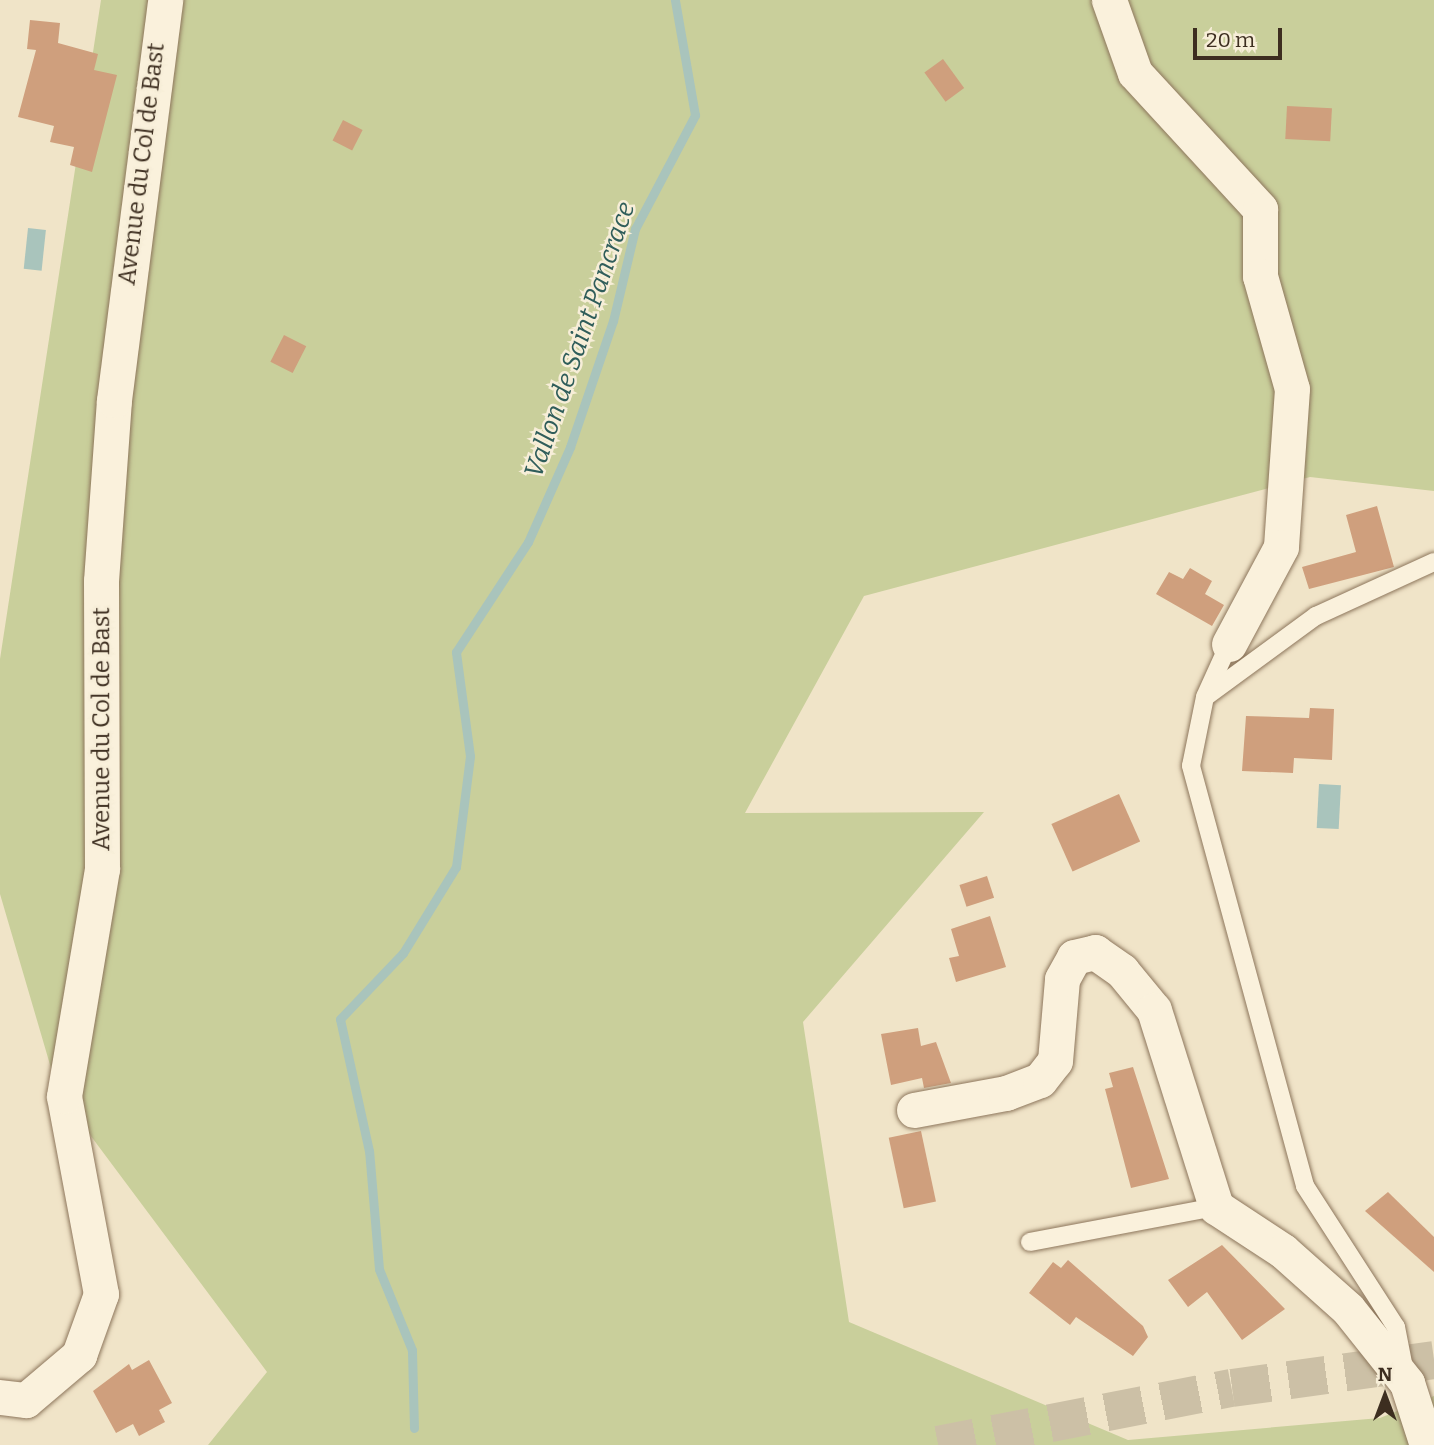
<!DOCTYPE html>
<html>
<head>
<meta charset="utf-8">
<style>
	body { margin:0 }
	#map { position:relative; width:1434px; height:1445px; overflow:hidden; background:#f0e4c8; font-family:Bitter,serif }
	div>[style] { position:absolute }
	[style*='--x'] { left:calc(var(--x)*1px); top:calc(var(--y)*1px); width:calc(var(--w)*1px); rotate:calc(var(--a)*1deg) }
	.green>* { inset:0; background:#c9cf9b }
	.water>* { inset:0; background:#a9c4bc; transform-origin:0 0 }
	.stream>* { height:9px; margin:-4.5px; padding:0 4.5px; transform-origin:4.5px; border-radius:4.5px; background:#a9c4bc }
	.building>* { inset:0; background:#cf9f7d; transform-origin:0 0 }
	.motorway-tunnel>* { height:38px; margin-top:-19px; transform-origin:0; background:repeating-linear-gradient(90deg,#ccc0a6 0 38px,transparent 0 57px) }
	.roads { filter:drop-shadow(0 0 2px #8d765c) drop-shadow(0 0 2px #8d765c) }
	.service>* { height:18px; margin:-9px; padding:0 9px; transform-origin:9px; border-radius:9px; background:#faf1dc }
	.minor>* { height:35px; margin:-17.5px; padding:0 17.5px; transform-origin:17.5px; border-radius:17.5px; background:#faf1dc }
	span { translate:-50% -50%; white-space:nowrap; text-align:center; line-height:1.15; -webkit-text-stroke:5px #f7eed8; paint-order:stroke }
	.street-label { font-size:24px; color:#3d2e20 }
	.water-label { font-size:26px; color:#2f5d5a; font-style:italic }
	.north { position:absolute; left:1350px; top:1361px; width:70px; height:70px; -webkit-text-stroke:5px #f7eed8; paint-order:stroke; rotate:0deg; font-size:19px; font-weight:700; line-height:28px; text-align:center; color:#3d2e20 }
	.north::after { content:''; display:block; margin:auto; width:24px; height:32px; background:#3d2e20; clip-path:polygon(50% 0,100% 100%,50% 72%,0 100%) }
	.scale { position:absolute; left:1193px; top:28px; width:89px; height:32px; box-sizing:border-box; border:4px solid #3d2e20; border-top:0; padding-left:9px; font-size:21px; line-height:24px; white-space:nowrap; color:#3d2e20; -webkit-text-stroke:5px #f7eed8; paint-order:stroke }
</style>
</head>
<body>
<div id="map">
	<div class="green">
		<i style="clip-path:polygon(101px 0,1434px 0,1434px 491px,1310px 477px,864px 596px,745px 813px,984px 812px,803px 1022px,849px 1322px,1128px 1440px,1380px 1418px,1434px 1396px,1434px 1445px,208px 1445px,267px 1372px,58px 1092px,0 894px,0 659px)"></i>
	</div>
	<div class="water">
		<i style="left:28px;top:228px;width:18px;height:41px;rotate:6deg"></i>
		<i style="left:1319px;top:784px;width:22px;height:44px;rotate:3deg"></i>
	</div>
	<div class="stream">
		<i style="--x:414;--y:1428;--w:78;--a:-91.5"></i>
		<i style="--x:412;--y:1350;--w:87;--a:-112.2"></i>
		<i style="--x:379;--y:1269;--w:118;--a:-94.8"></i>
		<i style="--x:369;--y:1151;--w:135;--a:-102.4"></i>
		<i style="--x:340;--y:1019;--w:91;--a:-46.3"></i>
		<i style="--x:403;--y:953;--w:101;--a:-58.4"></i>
		<i style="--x:456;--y:867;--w:112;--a:-82.8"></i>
		<i style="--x:470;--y:756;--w:105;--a:-97.7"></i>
		<i style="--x:456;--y:652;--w:131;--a:-56.8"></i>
		<i style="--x:528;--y:542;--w:104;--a:-66.1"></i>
		<i style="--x:570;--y:447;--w:133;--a:-71.2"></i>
		<i style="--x:613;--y:321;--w:95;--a:-76.6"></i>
		<i style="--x:635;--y:229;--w:129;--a:-62.2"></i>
		<i style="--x:695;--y:115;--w:117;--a:-99.9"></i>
	</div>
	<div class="building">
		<i style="clip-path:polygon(30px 20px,60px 23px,58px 43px,98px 54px,94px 70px,117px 75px,92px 172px,70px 165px,74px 147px,50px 142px,54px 126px,18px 117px,36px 50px,27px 49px)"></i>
		<i style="left:943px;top:59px;width:36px;height:23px;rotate:54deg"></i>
		<i style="left:1287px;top:106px;width:45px;height:33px;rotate:3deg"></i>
		<i style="left:343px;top:120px;width:22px;height:23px;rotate:27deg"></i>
		<i style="left:284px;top:335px;width:25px;height:30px;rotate:27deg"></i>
		<i style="clip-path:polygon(1377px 506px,1394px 567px,1309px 589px,1302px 567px,1356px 552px,1346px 515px)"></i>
		<i style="clip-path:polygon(1190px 568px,1212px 581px,1205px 594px,1224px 605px,1212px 626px,1156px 594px,1169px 572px,1183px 579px)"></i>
		<i style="clip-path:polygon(1310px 708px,1334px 709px,1332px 760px,1294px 758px,1293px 773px,1242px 771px,1246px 716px,1309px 718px)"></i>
		<i style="left:1119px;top:794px;width:52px;height:74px;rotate:66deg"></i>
		<i style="left:987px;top:876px;width:23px;height:29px;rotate:72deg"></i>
		<i style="clip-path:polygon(990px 916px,1006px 967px,956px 982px,949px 958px,959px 956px,951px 929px)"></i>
		<i style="clip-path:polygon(918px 1028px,921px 1046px,936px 1042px,951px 1083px,924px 1088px,922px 1078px,891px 1085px,881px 1034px)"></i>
		<i style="clip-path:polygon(1133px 1067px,1169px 1179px,1131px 1188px,1105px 1089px,1113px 1087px,1109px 1073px)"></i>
		<i style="left:921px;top:1131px;width:72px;height:33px;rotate:78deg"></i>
		<i style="clip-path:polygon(1388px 1192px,1434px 1237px,1434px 1272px,1365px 1211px)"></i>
		<i style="clip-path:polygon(1222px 1245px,1285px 1309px,1242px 1340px,1207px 1292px,1188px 1307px,1168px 1280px)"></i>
		<i style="clip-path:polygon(1068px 1260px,1143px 1326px,1148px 1337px,1133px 1356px,1076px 1317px,1070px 1325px,1029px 1293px,1053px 1262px,1061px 1268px)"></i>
		<i style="clip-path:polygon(149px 1360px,172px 1403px,159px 1410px,165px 1422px,139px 1436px,133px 1424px,116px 1433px,93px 1391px,129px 1364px,132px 1370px)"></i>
	</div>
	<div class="motorway-tunnel">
		<i style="--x:938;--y:1445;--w:299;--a:-11"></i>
		<i style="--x:1232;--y:1388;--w:204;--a:-7.9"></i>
	</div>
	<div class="roads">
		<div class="service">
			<i style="--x:1229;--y:644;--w:58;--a:114.4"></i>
			<i style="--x:1205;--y:697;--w:70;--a:101.5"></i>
			<i style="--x:1191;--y:766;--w:435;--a:74.8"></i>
			<i style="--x:1305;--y:1186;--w:168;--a:57.2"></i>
			<i style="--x:1396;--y:1327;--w:42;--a:79"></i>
			<i style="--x:1208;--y:695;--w:134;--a:-36.2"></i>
			<i style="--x:1316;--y:616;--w:130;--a:-24.6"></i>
			<i style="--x:1030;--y:1242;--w:189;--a:-10.7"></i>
		</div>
		<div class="minor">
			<i style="--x:1109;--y:0;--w:77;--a:70.4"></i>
			<i style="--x:1135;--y:73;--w:185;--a:47.4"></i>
			<i style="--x:1260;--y:209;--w:67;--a:90"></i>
			<i style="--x:1260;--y:276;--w:117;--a:74.2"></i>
			<i style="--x:1292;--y:389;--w:158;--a:94"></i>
			<i style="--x:1281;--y:547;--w:110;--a:118.2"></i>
			<i style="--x:914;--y:1110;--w:94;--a:-10.5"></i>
			<i style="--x:1006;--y:1093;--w:36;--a:-21"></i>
			<i style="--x:1040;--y:1080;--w:24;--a:-52"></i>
			<i style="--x:1055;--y:1061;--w:82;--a:-85.1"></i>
			<i style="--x:1062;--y:979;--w:25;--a:-61"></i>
			<i style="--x:1074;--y:957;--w:22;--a:-13"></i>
			<i style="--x:1095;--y:952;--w:33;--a:35"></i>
			<i style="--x:1122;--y:971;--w:50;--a:50.6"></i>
			<i style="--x:1154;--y:1010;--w:207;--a:72.5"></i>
			<i style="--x:1216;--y:1207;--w:80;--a:33.3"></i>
			<i style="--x:1283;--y:1251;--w:87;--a:41.7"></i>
			<i style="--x:1348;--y:1309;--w:95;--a:51.4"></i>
			<i style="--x:1407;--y:1383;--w:65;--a:72.1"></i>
			<i style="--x:0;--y:1397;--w:26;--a:7"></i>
			<i style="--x:26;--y:1400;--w:70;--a:-40.3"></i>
			<i style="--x:79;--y:1355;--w:65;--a:-70.2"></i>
			<i style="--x:101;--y:1294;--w:201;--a:-100.6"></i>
			<i style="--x:64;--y:1096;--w:230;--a:-80.5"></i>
			<i style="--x:102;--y:869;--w:288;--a:-90.2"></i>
			<i style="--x:101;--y:581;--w:181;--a:-85.9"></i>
			<i style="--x:114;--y:400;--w:403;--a:-82.7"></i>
		</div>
	</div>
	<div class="street-label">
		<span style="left:142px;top:164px;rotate:-83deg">Avenue du Col de Bast</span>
		<span style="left:102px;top:729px;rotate:-90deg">Avenue du Col de Bast</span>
	</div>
	<div class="water-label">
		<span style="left:580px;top:340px;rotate:-71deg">Vallon de Saint Pancrace</span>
	</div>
	<div class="north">N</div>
	<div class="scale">20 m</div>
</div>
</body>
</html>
